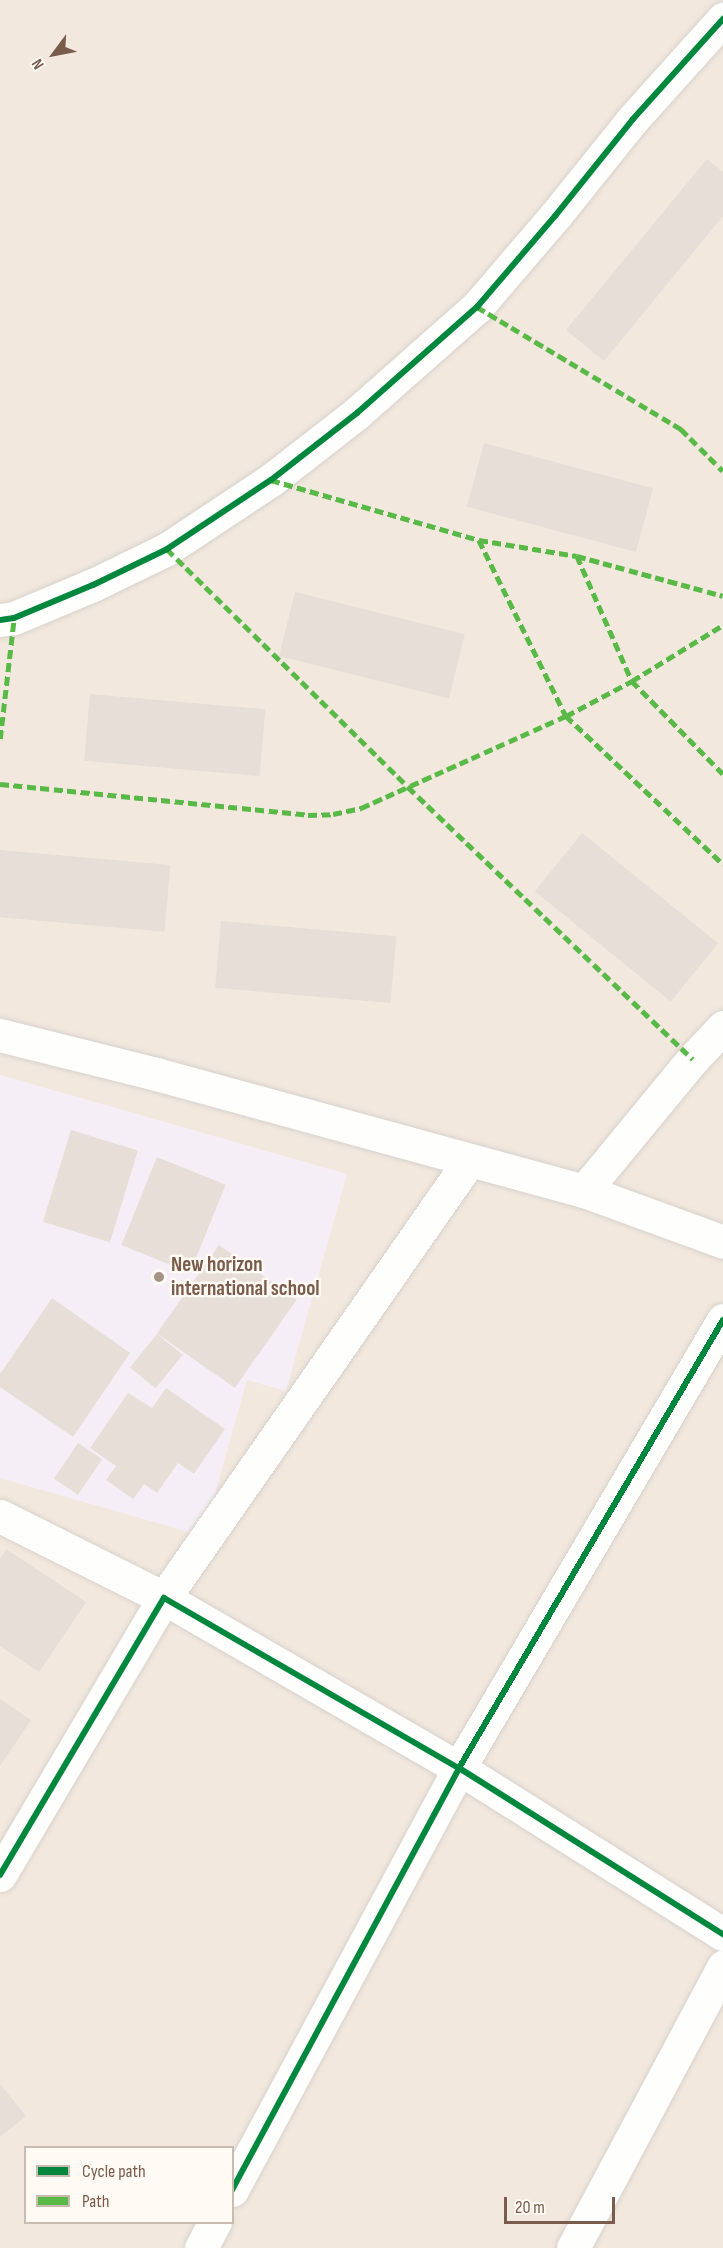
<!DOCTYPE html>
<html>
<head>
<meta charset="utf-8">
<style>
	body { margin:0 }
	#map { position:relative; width:723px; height:2248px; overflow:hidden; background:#f9f5f0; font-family:"Sofia Sans Condensed",sans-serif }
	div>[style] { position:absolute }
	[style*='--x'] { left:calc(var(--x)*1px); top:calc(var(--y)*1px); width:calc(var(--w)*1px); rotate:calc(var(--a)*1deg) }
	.residential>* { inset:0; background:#f2e8de }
	.education>* { inset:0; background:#f6eef6 }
	.building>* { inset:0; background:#e6ded7; transform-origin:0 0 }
	.roads { filter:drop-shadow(0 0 2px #d7d1cb) drop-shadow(0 0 2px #d7d1cb) }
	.minor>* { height:33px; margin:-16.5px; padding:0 16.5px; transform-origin:16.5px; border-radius:16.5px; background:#fefefd }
	.quiet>* { height:4.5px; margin-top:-2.25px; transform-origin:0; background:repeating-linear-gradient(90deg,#58b947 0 9px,transparent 0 13.5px) }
	.cycleway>* { height:6px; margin:-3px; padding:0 3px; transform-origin:3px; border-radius:3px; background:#00873e }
	.dots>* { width:16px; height:16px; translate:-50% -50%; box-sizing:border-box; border:3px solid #fffaf3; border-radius:50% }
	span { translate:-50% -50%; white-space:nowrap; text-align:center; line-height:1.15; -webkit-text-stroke:5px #fffaf3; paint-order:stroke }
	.poi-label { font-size:21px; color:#7a5c4d; font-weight:700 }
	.left { translate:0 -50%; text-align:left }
	.legend { position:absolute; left:24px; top:2146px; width:210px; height:78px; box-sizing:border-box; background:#fffaf3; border:2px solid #cabbb1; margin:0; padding:8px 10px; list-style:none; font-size:18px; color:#7a5c4d }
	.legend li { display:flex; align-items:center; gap:12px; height:30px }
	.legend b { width:30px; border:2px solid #cabbb1 }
	.north { position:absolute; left:24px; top:24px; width:60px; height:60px; -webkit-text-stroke:4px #fffaf3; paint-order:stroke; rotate:238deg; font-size:16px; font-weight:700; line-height:24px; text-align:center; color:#7a5c4d }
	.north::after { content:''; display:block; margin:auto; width:21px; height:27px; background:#7a5c4d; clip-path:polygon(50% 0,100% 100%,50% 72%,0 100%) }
	.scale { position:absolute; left:504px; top:2197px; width:111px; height:27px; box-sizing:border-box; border:3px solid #7a5c4d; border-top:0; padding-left:8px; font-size:18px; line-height:21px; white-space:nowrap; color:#7a5c4d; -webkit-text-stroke:4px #fffaf3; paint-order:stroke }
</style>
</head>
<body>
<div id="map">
	<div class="residential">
		<i style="clip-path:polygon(evenodd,0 0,723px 0,723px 2248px,0 2248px,0 0,26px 2148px,232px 2148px,232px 2222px,26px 2222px,26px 2148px)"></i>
	</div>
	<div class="education">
		<i style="clip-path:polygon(0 1075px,347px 1174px,286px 1391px,247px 1380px,203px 1536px,0 1478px)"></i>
	</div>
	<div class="building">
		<i style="clip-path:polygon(707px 159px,723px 172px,723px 216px,604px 361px,566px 330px)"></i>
		<i style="left:484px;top:443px;width:175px;height:66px;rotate:15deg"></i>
		<i style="left:295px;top:592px;width:175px;height:66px;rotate:14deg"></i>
		<i style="left:90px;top:694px;width:176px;height:67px;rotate:5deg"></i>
		<i style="left:582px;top:833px;width:175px;height:75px;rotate:39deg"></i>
		<i style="left:0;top:850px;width:171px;height:67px;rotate:5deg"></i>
		<i style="left:221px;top:921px;width:176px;height:67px;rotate:5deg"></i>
		<i style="left:71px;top:1130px;width:70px;height:96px;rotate:17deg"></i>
		<i style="left:157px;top:1157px;width:74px;height:95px;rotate:22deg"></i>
		<i style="left:219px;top:1245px;width:95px;height:108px;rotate:35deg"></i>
		<i style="clip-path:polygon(52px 1298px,130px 1353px,73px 1437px,0 1387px,0 1374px)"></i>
		<i style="left:157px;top:1334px;width:33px;height:43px;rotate:39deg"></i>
		<i style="clip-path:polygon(166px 1388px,225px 1429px,194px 1474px,178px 1463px,157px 1493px,144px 1484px,133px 1499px,106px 1480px,116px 1466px,90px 1448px,128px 1393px,152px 1408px)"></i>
		<i style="left:78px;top:1443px;width:29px;height:43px;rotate:34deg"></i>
		<i style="clip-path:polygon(6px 1549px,86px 1602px,39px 1672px,0 1646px,0 1559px)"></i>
		<i style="clip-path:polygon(0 1699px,31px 1720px,0 1766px)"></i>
		<i style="clip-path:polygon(0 2084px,26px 2116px,0 2137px)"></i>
	</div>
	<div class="roads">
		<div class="minor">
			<i style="--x:0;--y:620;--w:14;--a:-8"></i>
			<i style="--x:14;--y:618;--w:86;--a:-22.7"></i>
			<i style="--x:93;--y:585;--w:82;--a:-25.9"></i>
			<i style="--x:167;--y:549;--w:125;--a:-33.6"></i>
			<i style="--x:271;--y:480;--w:109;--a:-37.9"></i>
			<i style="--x:357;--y:413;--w:160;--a:-41.5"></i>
			<i style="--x:477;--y:307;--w:120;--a:-49.4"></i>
			<i style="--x:555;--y:216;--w:124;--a:-51.2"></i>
			<i style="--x:633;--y:119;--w:135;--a:-48"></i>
			<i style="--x:0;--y:1035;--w:161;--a:14"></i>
			<i style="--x:156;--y:1074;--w:444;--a:15.3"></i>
			<i style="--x:584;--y:1191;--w:148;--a:20.1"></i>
			<i style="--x:584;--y:1191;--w:171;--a:-50.5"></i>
			<i style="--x:693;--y:1059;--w:44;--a:-46.8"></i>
			<i style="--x:0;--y:1516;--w:183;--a:26.6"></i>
			<i style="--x:164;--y:1598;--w:533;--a:-55.09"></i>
			<i style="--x:0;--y:1875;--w:322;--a:-59.4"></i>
			<i style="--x:164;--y:1598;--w:340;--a:30"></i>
			<i style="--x:459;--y:1768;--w:312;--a:32.2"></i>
			<i style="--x:232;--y:2190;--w:479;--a:-61.7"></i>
			<i style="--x:459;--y:1768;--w:520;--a:-59.49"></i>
			<i style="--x:201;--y:2248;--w:30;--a:-62"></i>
			<i style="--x:573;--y:2248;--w:319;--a:-61.9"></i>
		</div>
	</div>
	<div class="quiet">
		<i style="--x:477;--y:307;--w:238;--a:30.9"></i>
		<i style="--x:681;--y:429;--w:59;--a:45"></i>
		<i style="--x:271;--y:480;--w:216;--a:16.1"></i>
		<i style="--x:479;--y:540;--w:99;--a:9.3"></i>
		<i style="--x:577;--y:556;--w:151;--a:15.3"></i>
		<i style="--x:479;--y:540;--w:196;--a:63.7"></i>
		<i style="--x:566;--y:716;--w:216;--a:43.3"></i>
		<i style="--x:167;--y:549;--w:339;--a:44.6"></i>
		<i style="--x:408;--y:787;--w:394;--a:43.7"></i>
		<i style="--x:577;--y:556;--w:137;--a:66.3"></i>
		<i style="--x:632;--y:681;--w:130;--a:45.6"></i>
		<i style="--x:0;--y:739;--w:122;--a:-83.4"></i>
		<i style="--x:0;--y:784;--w:310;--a:5.7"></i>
		<i style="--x:308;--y:815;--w:25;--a:-2"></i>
		<i style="--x:333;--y:814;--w:29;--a:-12"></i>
		<i style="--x:361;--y:808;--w:225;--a:-24.2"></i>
		<i style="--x:566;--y:716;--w:75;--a:-27.9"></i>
		<i style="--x:632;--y:681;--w:107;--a:-31.6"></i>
	</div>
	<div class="cycleway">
		<i style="--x:0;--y:620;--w:14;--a:-8"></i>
		<i style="--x:14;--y:618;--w:86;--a:-22.7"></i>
		<i style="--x:93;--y:585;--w:82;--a:-25.9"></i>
		<i style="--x:167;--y:549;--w:125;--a:-33.6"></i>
		<i style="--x:271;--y:480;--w:109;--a:-37.9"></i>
		<i style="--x:357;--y:413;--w:160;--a:-41.5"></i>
		<i style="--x:477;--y:307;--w:120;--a:-49.4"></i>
		<i style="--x:555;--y:216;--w:124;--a:-51.2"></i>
		<i style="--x:633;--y:119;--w:135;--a:-48"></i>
		<i style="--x:0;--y:1875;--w:322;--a:-59.4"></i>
		<i style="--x:164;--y:1598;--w:340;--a:30"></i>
		<i style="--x:459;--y:1768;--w:312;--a:32.2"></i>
		<i style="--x:232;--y:2190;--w:479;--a:-61.7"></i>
		<i style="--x:459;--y:1768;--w:520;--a:-59.49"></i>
	</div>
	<div class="dots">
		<i style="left:159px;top:1277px;background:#a69286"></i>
	</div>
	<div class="poi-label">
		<span class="left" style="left:171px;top:1277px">New horizon<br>international school</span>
	</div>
	<ul class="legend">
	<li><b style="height:8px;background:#00873e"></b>Cycle path</li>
	<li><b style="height:8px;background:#58b947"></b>Path</li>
	</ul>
	<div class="north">N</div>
	<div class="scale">20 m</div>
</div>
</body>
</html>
